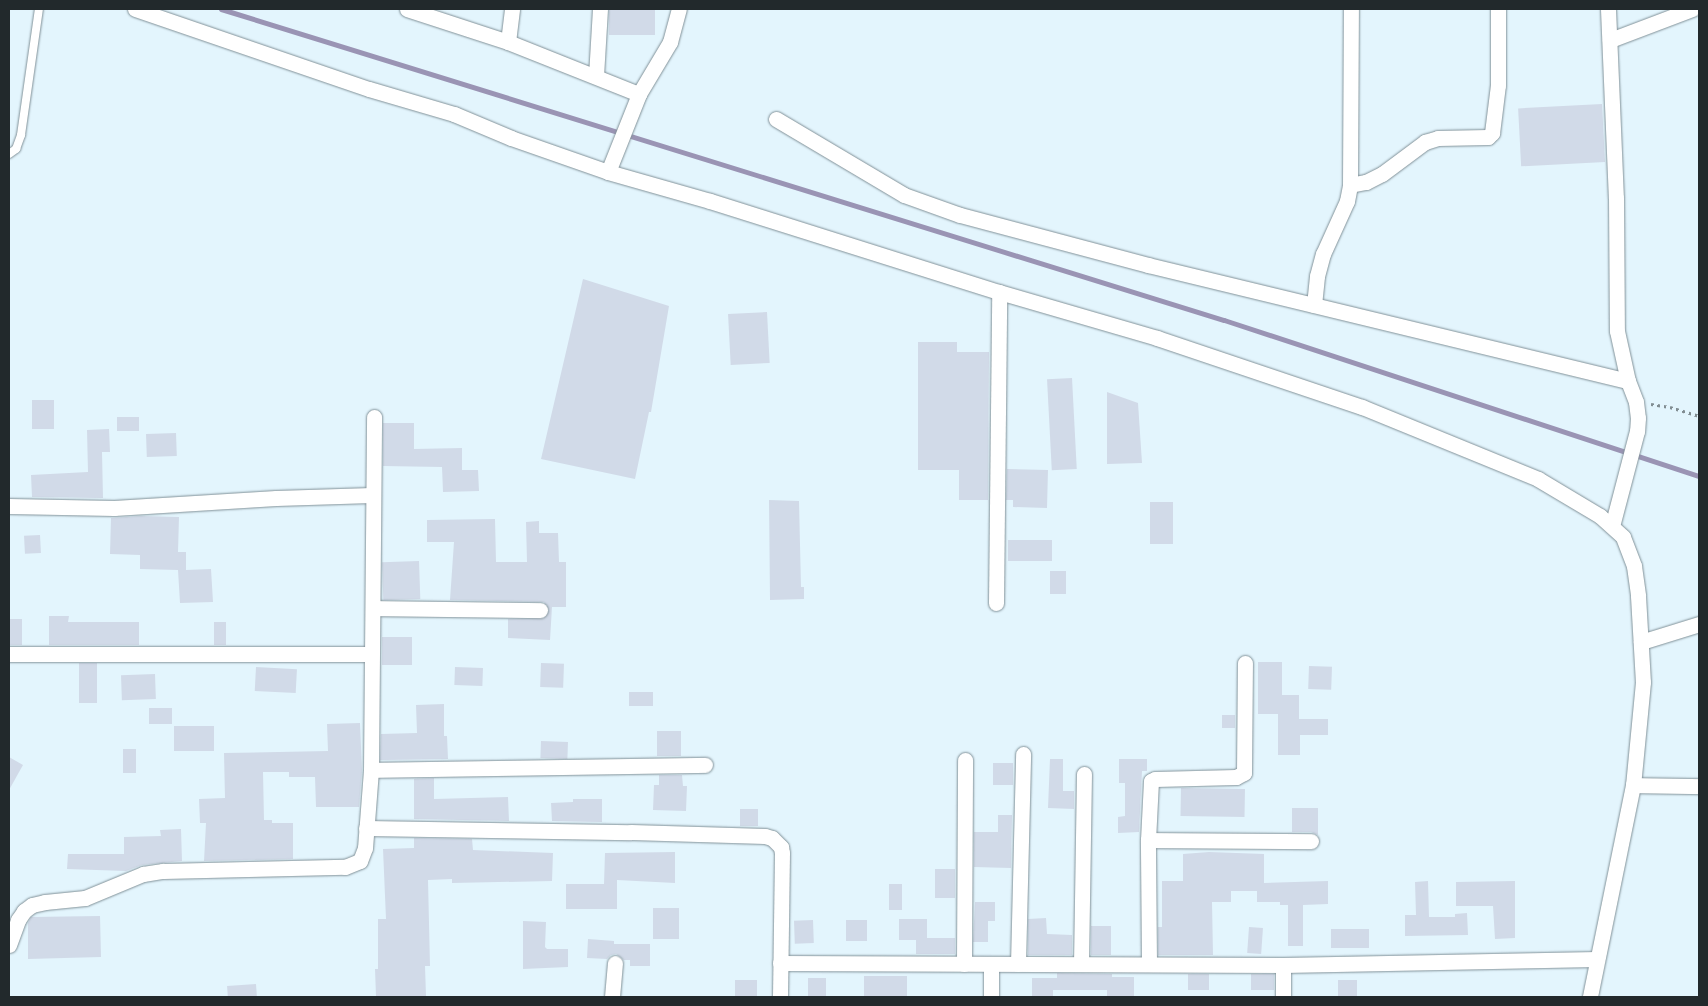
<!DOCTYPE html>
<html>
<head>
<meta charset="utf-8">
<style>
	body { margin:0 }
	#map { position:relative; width:1708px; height:1006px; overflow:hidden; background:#e3f5fd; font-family:Arial,sans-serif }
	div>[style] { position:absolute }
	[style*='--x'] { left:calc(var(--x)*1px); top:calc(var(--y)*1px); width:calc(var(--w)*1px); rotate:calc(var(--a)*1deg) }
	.stream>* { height:5px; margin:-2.5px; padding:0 2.5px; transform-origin:2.5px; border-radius:2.5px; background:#9a94b4 }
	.building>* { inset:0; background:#d1dae8; transform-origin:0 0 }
	.path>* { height:3px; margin-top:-1.5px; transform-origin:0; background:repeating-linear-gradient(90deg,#818d92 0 2.5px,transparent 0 6.5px) }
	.roads { filter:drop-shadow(0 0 1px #819198) drop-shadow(0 0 1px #819198) }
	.lane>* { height:8px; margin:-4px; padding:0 4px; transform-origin:4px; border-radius:4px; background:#fff }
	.street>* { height:15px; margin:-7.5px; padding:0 7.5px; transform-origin:7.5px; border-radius:7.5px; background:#fff }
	span { translate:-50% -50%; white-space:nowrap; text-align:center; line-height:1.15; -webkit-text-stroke:5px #fff; paint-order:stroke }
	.frame { position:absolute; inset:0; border:10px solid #22292c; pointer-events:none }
</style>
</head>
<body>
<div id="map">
	<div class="stream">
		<i style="--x:221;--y:9;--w:1050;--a:17.23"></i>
		<i style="--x:1224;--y:320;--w:500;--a:18.2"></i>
	</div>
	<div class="building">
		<i style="left:609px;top:9px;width:46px;height:26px"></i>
		<i style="left:1602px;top:104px;width:58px;height:84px;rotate:87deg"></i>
		<i style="clip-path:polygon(583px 279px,669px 306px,651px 412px,649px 412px,635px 479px,541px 459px)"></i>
		<i style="left:767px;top:312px;width:51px;height:39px;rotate:87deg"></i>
		<i style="clip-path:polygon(918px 342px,957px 342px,957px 352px,989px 352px,988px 500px,959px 500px,959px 470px,918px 470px)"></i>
		<i style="left:1072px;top:378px;width:91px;height:25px;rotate:87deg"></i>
		<i style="clip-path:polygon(1107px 392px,1138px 403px,1142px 463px,1107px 464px)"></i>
		<i style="left:32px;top:400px;width:22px;height:29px"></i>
		<i style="left:139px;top:417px;width:14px;height:22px;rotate:90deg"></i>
		<i style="clip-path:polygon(383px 423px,414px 423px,414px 449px,462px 448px,462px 470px,478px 470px,479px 491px,443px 492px,442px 467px,383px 466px)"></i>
		<i style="clip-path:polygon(109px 429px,110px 452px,102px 452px,103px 498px,32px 497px,31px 475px,88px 472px,87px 430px)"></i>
		<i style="left:176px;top:433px;width:23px;height:30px;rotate:88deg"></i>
		<i style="clip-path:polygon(1007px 469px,1048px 470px,1047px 508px,1013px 507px,1013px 500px,1006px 500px)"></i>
		<i style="clip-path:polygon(769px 500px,799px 501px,801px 587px,804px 587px,804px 599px,770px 600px)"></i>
		<i style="left:1173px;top:502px;width:42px;height:23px;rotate:90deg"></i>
		<i style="clip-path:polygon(141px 516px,179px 517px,178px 552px,186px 552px,186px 570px,211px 569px,213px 602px,180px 603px,178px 570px,140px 569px,140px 555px,110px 554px,111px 518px)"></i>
		<i style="clip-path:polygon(495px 519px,496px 562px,527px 562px,526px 522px,539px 521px,539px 533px,558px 533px,559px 562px,566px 562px,566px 607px,552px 607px,550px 640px,508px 638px,508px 619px,544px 618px,549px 610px,544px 602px,450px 600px,454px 542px,427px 542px,427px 520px)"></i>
		<i style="left:40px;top:535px;width:18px;height:16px;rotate:87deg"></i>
		<i style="left:1008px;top:540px;width:44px;height:21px"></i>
		<i style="left:419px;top:561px;width:38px;height:37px;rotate:88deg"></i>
		<i style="left:1050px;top:571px;width:16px;height:23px"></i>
		<i style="clip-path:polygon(49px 616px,69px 616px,68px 622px,139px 622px,139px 645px,49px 645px)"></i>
		<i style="left:9px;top:619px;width:13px;height:26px"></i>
		<i style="left:214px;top:622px;width:12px;height:23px"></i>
		<i style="left:412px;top:637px;width:28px;height:30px;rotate:90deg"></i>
		<i style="clip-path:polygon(1258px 662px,1282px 662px,1282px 695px,1299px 695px,1299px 719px,1328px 719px,1328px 735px,1300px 735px,1300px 755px,1278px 755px,1278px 714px,1258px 714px)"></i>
		<i style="left:79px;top:663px;width:18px;height:40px"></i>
		<i style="left:541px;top:663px;width:23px;height:24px;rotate:2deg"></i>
		<i style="left:1309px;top:666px;width:23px;height:23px;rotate:2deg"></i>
		<i style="left:256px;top:667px;width:41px;height:24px;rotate:3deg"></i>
		<i style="left:455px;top:667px;width:28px;height:18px;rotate:2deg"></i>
		<i style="left:155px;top:674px;width:25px;height:34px;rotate:88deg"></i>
		<i style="left:629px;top:692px;width:24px;height:14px"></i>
		<i style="clip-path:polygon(444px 704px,444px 736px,447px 736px,448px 759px,380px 760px,381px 734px,417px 733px,416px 705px)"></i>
		<i style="left:172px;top:708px;width:16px;height:23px;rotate:90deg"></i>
		<i style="left:1222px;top:715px;width:13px;height:13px"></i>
		<i style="clip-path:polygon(360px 723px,362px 770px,359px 807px,316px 807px,315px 777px,289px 777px,289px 772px,263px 772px,264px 820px,272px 820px,272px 823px,293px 823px,293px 859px,204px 861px,206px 823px,200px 823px,199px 799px,225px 798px,224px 753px,328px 751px,327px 724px)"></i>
		<i style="left:174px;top:726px;width:40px;height:25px"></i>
		<i style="left:657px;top:731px;width:24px;height:25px"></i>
		<i style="left:541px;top:741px;width:27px;height:17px;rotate:2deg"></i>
		<i style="left:123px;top:749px;width:13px;height:24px"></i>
		<i style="clip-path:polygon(9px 757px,23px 765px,9px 790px)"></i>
		<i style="clip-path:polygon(1050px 759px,1063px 759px,1063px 791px,1074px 791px,1074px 809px,1048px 808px)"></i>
		<i style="clip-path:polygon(1119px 759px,1147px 759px,1147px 771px,1142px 771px,1139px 832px,1118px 833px,1118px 817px,1125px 816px,1125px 783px,1119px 783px)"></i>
		<i style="left:1013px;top:763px;width:22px;height:20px;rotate:90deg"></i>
		<i style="clip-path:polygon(659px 775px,682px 775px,683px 786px,687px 786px,686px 811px,653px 810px,654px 785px,659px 785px)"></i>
		<i style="clip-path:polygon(434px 778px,434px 799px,508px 797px,509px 821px,414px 819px,414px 779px)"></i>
		<i style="left:1181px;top:788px;width:64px;height:28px;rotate:1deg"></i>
		<i style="clip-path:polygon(573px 799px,602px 799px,602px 822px,552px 821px,551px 803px,573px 802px)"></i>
		<i style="clip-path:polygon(1292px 808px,1318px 808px,1318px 835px,1311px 832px,1292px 832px)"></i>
		<i style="left:740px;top:809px;width:18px;height:17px"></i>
		<i style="clip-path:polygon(998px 815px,1012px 815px,1011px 868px,974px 867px,974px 832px,998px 832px)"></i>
		<i style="clip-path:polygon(181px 829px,182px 861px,142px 865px,126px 871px,67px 869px,68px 854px,124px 854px,124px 837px,161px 836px,160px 830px)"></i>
		<i style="clip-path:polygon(414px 838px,472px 839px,473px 850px,553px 853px,552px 881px,452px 883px,452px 879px,428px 880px,430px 966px,425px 966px,426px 996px,376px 996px,375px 969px,378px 969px,378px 919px,386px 919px,383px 849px,414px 848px)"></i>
		<i style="clip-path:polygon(675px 852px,675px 883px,617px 880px,617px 909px,566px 909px,566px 884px,604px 884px,605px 853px)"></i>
		<i style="clip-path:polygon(1209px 852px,1264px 854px,1264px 883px,1328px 881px,1328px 904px,1303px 905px,1303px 946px,1288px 946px,1288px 905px,1280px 905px,1280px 902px,1257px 902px,1257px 891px,1231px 891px,1231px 902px,1212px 902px,1213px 955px,1158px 955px,1158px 927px,1162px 927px,1162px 881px,1183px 881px,1183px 854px)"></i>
		<i style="left:935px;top:869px;width:20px;height:29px"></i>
		<i style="clip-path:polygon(1428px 881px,1429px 917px,1455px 917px,1455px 914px,1467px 913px,1468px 935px,1405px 936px,1405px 915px,1416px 915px,1415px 882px)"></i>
		<i style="clip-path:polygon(1515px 881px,1515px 938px,1495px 939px,1493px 906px,1456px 906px,1456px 882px)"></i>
		<i style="left:889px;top:884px;width:13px;height:26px"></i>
		<i style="clip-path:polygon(975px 902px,995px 902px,995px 921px,988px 921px,988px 942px,973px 942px)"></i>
		<i style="left:653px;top:908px;width:26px;height:31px"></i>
		<i style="clip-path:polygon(100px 916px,101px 957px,28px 959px,28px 923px,31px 917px)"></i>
		<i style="clip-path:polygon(1046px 918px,1047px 934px,1072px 935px,1072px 955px,1028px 955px,1028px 919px)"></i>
		<i style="clip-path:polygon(899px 919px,927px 919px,927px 938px,955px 938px,955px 954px,916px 954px,916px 940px,899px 940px)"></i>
		<i style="left:813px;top:920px;width:23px;height:19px;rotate:88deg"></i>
		<i style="left:846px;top:920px;width:21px;height:21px"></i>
		<i style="clip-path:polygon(523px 921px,546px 922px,545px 947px,547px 949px,568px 949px,568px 967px,523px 969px)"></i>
		<i style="left:1091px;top:926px;width:20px;height:29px"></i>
		<i style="left:1249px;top:927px;width:14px;height:26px;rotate:4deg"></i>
		<i style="left:1369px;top:929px;width:19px;height:38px;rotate:90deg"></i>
		<i style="clip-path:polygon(588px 939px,614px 941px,614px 944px,650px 944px,650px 966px,630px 966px,630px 960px,624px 960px,616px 954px,611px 955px,607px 959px,587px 958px)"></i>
		<i style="clip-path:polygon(1057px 973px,1112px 974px,1112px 977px,1134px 977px,1134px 997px,1107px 997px,1107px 990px,1053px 990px,1053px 997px,1032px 997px,1032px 978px,1057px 978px)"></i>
		<i style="left:1188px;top:974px;width:21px;height:16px"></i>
		<i style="left:1251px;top:974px;width:23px;height:16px"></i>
		<i style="left:864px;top:976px;width:43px;height:21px"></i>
		<i style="left:808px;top:978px;width:18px;height:19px"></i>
		<i style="left:735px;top:980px;width:22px;height:17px"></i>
		<i style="left:1338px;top:980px;width:19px;height:17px"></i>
		<i style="left:256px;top:984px;width:13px;height:29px;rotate:86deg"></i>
	</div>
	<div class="path">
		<i style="--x:1651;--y:404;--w:19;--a:9"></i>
		<i style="--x:1670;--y:407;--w:30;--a:17"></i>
	</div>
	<div class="roads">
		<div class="lane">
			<i style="--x:9;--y:154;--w:9;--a:-36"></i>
			<i style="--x:16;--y:149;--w:15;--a:-70"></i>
			<i style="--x:21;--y:135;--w:127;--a:-81.9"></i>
		</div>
		<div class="street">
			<i style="--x:135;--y:9;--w:247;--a:18.9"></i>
			<i style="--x:369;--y:89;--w:89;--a:16.4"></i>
			<i style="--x:454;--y:114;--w:62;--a:22.8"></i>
			<i style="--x:511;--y:138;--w:103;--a:19.3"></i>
			<i style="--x:608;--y:172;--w:106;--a:15.9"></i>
			<i style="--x:710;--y:201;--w:303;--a:17.5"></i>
			<i style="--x:999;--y:292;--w:165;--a:16.2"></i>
			<i style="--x:1157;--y:338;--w:216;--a:18.6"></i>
			<i style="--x:1362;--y:407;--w:190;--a:22.2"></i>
			<i style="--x:1538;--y:479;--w:72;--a:30.8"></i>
			<i style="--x:1600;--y:516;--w:31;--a:42"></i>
			<i style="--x:1623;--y:537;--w:31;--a:69"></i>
			<i style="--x:1634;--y:566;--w:30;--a:82"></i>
			<i style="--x:1638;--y:596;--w:86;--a:86.7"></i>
			<i style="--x:1643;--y:682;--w:103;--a:95.5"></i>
			<i style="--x:1633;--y:785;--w:216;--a:101.5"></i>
			<i style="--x:407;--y:9;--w:106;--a:18.1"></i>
			<i style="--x:508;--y:42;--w:141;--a:21.7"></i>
			<i style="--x:1608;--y:9;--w:189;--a:87.6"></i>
			<i style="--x:1616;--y:198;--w:133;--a:89.6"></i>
			<i style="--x:1617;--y:331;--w:51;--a:77.6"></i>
			<i style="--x:1628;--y:381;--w:22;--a:69"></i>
			<i style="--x:1636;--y:402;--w:16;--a:83"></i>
			<i style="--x:1638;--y:418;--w:13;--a:94"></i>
			<i style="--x:1637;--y:431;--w:98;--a:104.7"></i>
			<i style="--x:1610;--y:40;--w:88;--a:-20.7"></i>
			<i style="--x:508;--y:42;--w:33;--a:-83"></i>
			<i style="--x:596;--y:76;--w:67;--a:-86.6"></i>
			<i style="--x:776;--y:119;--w:149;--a:30.7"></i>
			<i style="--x:904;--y:195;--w:59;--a:19.7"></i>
			<i style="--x:960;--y:215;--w:195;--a:14.9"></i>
			<i style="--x:1148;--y:265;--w:494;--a:13.6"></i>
			<i style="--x:608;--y:172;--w:84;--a:-68.3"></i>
			<i style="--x:639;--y:94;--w:61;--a:-59.2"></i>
			<i style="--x:670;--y:42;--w:34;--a:-75"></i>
			<i style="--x:1350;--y:185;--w:16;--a:-11"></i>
			<i style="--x:1366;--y:182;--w:18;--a:-27"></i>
			<i style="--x:1382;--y:174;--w:54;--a:-36.7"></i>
			<i style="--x:1425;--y:142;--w:14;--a:-17"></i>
			<i style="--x:1438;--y:138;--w:50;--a:-1.1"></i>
			<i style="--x:1488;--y:137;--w:6;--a:-45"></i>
			<i style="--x:1492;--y:133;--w:48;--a:-82.9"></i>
			<i style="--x:1498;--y:85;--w:76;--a:-90"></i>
			<i style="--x:1314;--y:305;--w:29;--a:-84"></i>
			<i style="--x:1317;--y:276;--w:23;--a:-75"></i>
			<i style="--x:1323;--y:254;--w:58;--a:-65.6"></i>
			<i style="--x:1347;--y:201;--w:16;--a:-79"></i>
			<i style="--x:1350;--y:185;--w:176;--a:-89.7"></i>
			<i style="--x:9;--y:506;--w:105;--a:1.1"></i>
			<i style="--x:114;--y:508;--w:162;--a:-3.5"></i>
			<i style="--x:276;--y:498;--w:96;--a:-1.8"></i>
			<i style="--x:996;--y:603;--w:311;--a:-89.4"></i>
			<i style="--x:373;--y:608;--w:167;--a:0.7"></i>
			<i style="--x:1641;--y:642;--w:61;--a:-17.2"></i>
			<i style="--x:9;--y:654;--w:362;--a:0"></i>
			<i style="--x:371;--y:770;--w:334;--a:-0.9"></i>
			<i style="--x:1633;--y:785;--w:66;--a:0.9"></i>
			<i style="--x:366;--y:828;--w:265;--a:0.9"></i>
			<i style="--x:631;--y:832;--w:134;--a:1.7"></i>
			<i style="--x:765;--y:836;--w:7;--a:16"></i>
			<i style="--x:772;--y:838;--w:13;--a:45"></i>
			<i style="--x:781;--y:847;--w:6;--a:81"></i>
			<i style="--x:782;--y:853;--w:144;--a:90.8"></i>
			<i style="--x:1148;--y:840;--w:163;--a:0.4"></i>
			<i style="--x:9;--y:945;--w:27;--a:-70"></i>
			<i style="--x:18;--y:920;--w:11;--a:-56"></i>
			<i style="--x:24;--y:911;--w:10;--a:-37"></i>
			<i style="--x:32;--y:905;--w:13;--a:-13"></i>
			<i style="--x:45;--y:902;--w:40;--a:-5.7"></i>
			<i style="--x:85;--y:898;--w:63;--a:-22.5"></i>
			<i style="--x:143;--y:874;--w:20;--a:-9"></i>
			<i style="--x:163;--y:871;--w:182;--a:-1.3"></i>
			<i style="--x:345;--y:867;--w:16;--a:-22"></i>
			<i style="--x:360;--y:861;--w:14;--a:-69"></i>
			<i style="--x:365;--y:848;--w:78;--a:-85.6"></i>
			<i style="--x:371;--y:770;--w:353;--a:-89.5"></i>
			<i style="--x:780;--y:963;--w:503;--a:0.23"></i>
			<i style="--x:1283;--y:965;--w:314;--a:-1.1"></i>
			<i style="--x:964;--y:964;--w:204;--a:-89.7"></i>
			<i style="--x:1018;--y:964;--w:210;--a:-88.6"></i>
			<i style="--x:1081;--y:964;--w:190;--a:-89.1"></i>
			<i style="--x:1149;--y:964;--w:124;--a:-90.5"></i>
			<i style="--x:1148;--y:840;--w:59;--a:-87.1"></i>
			<i style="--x:1151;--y:781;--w:4;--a:-27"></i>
			<i style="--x:1155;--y:779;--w:81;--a:-1.4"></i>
			<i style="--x:1236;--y:777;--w:9;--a:-27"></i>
			<i style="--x:1244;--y:773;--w:110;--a:-89.5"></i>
			<i style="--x:1283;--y:965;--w:32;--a:90"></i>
			<i style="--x:612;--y:997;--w:34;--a:-85"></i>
			<i style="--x:991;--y:997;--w:33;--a:-90"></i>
		</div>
	</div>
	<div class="frame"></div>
</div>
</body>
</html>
